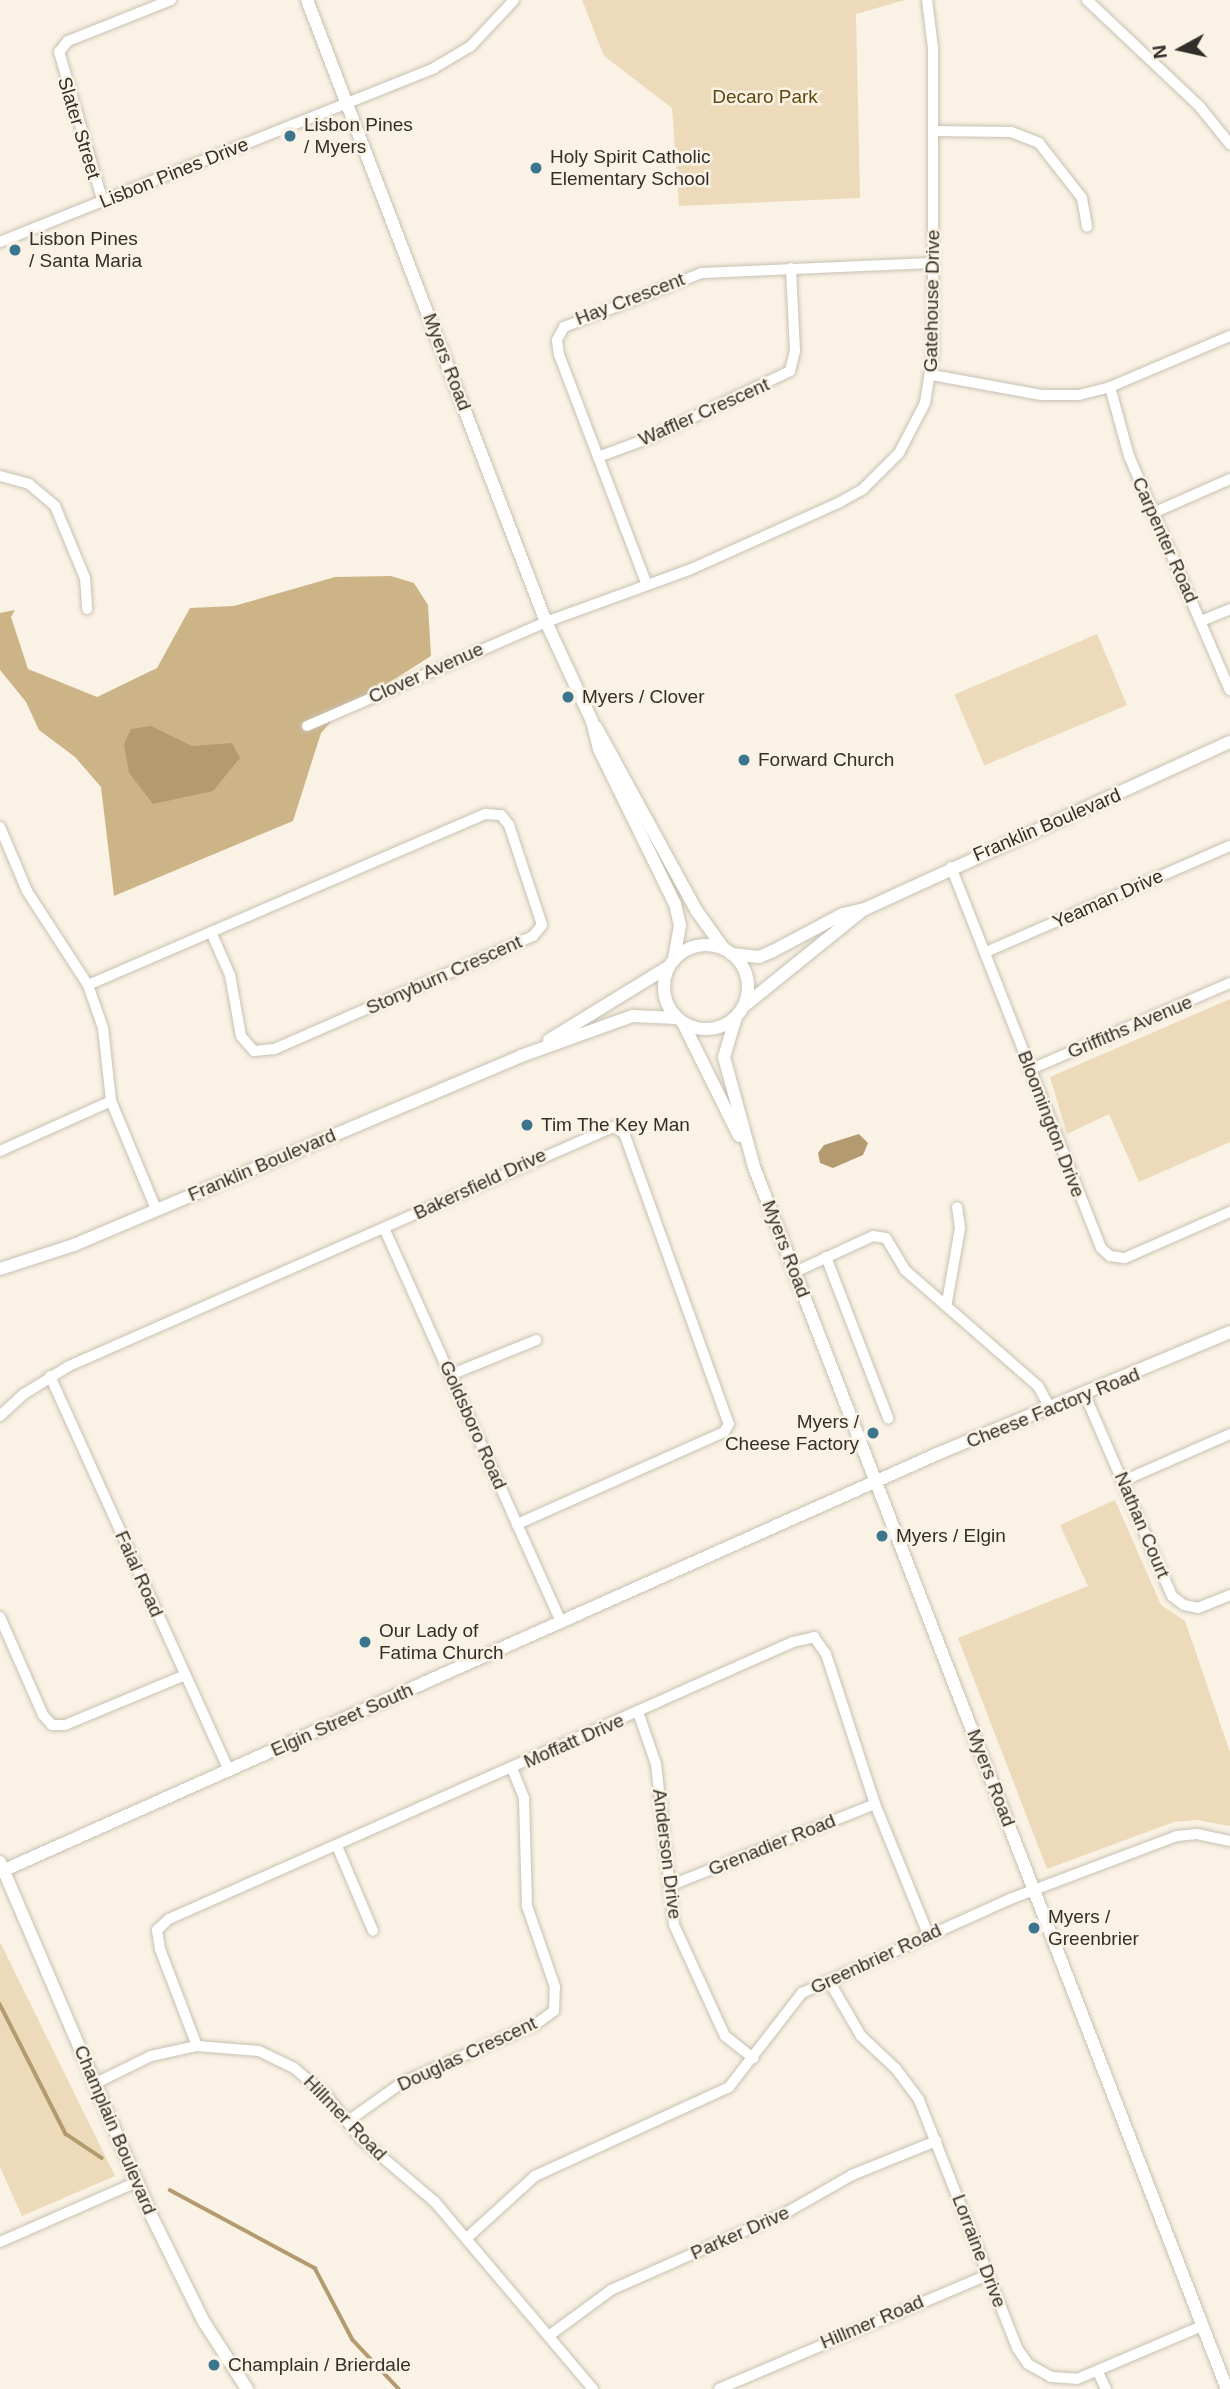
<!DOCTYPE html>
<html>
<head>
<meta charset="utf-8">
<style>
	body { margin:0 }
	#map { position:relative; width:1230px; height:2389px; overflow:hidden; background:#faf3e5; font-family:Helvetica,sans-serif }
	div>[style] { position:absolute }
	[style*='--x'] { left:calc(var(--x)*1px); top:calc(var(--y)*1px); width:calc(var(--w)*1px); rotate:calc(var(--a)*1deg) }
	.green>* { inset:0; background:#ecdaba; transform-origin:0 0 }
	.forest>* { inset:0; background:#ccb487 }
	.water>* { inset:0; background:#b39b6f }
	.stream>* { height:3.5px; margin:-1.75px; padding:0 1.75px; transform-origin:1.75px; border-radius:1.75px; background:#b39b6f }
	.roads { filter:drop-shadow(0 0 2px #c8c1b3) drop-shadow(0 0 2px #c8c1b3) }
	.street>* { height:10px; margin:-5px; padding:0 5px; transform-origin:5px; border-radius:5px; background:#fff }
	.secondary>* { height:12px; margin:-6px; padding:0 6px; transform-origin:6px; border-radius:6px; background:#fff }
	.secondary>.ring { margin:-6px; padding:0; box-sizing:content-box; background:none; border:12px solid #fff; border-radius:50% }
	.dots>* { width:19px; height:19px; translate:-50% -50%; box-sizing:border-box; border:4px solid #faf3e5; border-radius:50% }
	span { translate:-50% -50%; white-space:nowrap; text-align:center; line-height:1.15; -webkit-text-stroke:5px #faf3e5; paint-order:stroke }
	.park-label { font-size:19px; color:#604710 }
	.poi-label { font-size:19px; color:#322f2a }
	.left { translate:0 -50%; text-align:left }
	.right { translate:-100% -50%; text-align:right }
	.street-label { font-size:19px; color:#322f2a }
	.north { position:absolute; left:1146px; top:14px; width:70px; height:70px; -webkit-text-stroke:5px #faf3e5; paint-order:stroke; rotate:262deg; font-size:19px; font-weight:700; line-height:28px; text-align:center; color:#322f2a }
	.north::after { content:''; display:block; margin:auto; width:24px; height:32px; background:#322f2a; clip-path:polygon(50% 0,100% 100%,50% 72%,0 100%) }
</style>
</head>
<body>
<div id="map">
	<div class="green">
		<i style="clip-path:polygon(582px 0,905px 0,856px 14px,860px 198px,679px 206px,672px 108px,604px 56px)"></i>
		<i style="left:1097px;top:634px;width:77px;height:155px;rotate:67deg"></i>
		<i style="clip-path:polygon(1230px 999px,1230px 1142px,1139px 1182px,1109px 1114px,1067px 1134px,1050px 1077px)"></i>
		<i style="clip-path:polygon(1115px 1500px,1161px 1605px,1185px 1621px,1230px 1752px,1230px 1826px,1196px 1820px,1174px 1822px,1047px 1869px,958px 1638px,1088px 1586px,1060px 1525px)"></i>
		<i style="clip-path:polygon(0 1942px,115px 2176px,22px 2216px,0 2167px)"></i>
	</div>
	<div class="forest">
		<i style="clip-path:polygon(391px 576px,414px 583px,428px 605px,431px 656px,335px 717px,321px 733px,293px 821px,114px 896px,101px 787px,75px 757px,39px 730px,26px 702px,0 670px,0 613px,15px 610px,11px 617px,28px 669px,97px 697px,157px 668px,190px 608px,234px 606px,335px 577px)"></i>
	</div>
	<div class="water">
		<i style="clip-path:polygon(151px 726px,192px 746px,232px 743px,240px 758px,213px 791px,153px 804px,129px 773px,124px 744px,131px 729px)"></i>
		<i style="clip-path:polygon(859px 1134px,868px 1143px,863px 1155px,833px 1168px,820px 1163px,818px 1153px,824px 1145px)"></i>
	</div>
	<div class="stream">
		<i style="--x:0;--y:2004;--w:146;--a:63.1"></i>
		<i style="--x:66;--y:2134;--w:43;--a:33.7"></i>
		<i style="--x:170;--y:2190;--w:165;--a:28.3"></i>
		<i style="--x:315;--y:2268;--w:81;--a:62.2"></i>
		<i style="--x:353;--y:2340;--w:67;--a:46.8"></i>
	</div>
	<div class="roads">
		<div class="street">
			<i style="--x:1087;--y:0;--w:156;--a:43.4"></i>
			<i style="--x:1200;--y:107;--w:48;--a:51"></i>
			<i style="--x:933;--y:131;--w:78;--a:0.7"></i>
			<i style="--x:1011;--y:132;--w:30;--a:21"></i>
			<i style="--x:1039;--y:143;--w:70;--a:52"></i>
			<i style="--x:1082;--y:198;--w:29;--a:80"></i>
			<i style="--x:103;--y:202;--w:156;--a:-106.3"></i>
			<i style="--x:59;--y:52;--w:14;--a:-51"></i>
			<i style="--x:68;--y:41;--w:111;--a:-21.7"></i>
			<i style="--x:0;--y:242;--w:468;--a:-21.8"></i>
			<i style="--x:434;--y:68;--w:43;--a:-30.7"></i>
			<i style="--x:471;--y:46;--w:63;--a:-46.9"></i>
			<i style="--x:932;--y:375;--w:111;--a:10.4"></i>
			<i style="--x:1041;--y:395;--w:38;--a:0"></i>
			<i style="--x:1079;--y:395;--w:32;--a:-14"></i>
			<i style="--x:1110;--y:387;--w:130;--a:-23"></i>
			<i style="--x:1110;--y:387;--w:72;--a:74.6"></i>
			<i style="--x:1129;--y:456;--w:255;--a:66.7"></i>
			<i style="--x:598;--y:457;--w:52;--a:-20.2"></i>
			<i style="--x:647;--y:439;--w:158;--a:-25.4"></i>
			<i style="--x:790;--y:371;--w:21;--a:-76"></i>
			<i style="--x:795;--y:351;--w:83;--a:-92.8"></i>
			<i style="--x:0;--y:476;--w:30;--a:15"></i>
			<i style="--x:29;--y:484;--w:34;--a:40"></i>
			<i style="--x:55;--y:506;--w:78;--a:67.4"></i>
			<i style="--x:85;--y:578;--w:31;--a:86"></i>
			<i style="--x:1153;--y:513;--w:84;--a:-23.8"></i>
			<i style="--x:647;--y:585;--w:246;--a:-110.9"></i>
			<i style="--x:559;--y:355;--w:15;--a:-98"></i>
			<i style="--x:557;--y:340;--w:15;--a:-62"></i>
			<i style="--x:564;--y:327;--w:148;--a:-21.4"></i>
			<i style="--x:702;--y:273;--w:230;--a:-2.5"></i>
			<i style="--x:1201;--y:621;--w:31;--a:-22"></i>
			<i style="--x:307;--y:726;--w:261;--a:-23.5"></i>
			<i style="--x:546;--y:622;--w:152;--a:-20"></i>
			<i style="--x:689;--y:570;--w:166;--a:-24.2"></i>
			<i style="--x:840;--y:502;--w:26;--a:-29"></i>
			<i style="--x:863;--y:489;--w:51;--a:-45"></i>
			<i style="--x:899;--y:453;--w:56;--a:-62.5"></i>
			<i style="--x:925;--y:403;--w:51;--a:-80.9"></i>
			<i style="--x:933;--y:353;--w:305;--a:-90"></i>
			<i style="--x:933;--y:48;--w:48;--a:-97.1"></i>
			<i style="--x:0;--y:827;--w:69;--a:67.1"></i>
			<i style="--x:27;--y:891;--w:112;--a:57"></i>
			<i style="--x:88;--y:985;--w:46;--a:70.8"></i>
			<i style="--x:103;--y:1028;--w:73;--a:83.7"></i>
			<i style="--x:111;--y:1101;--w:117;--a:67.4"></i>
			<i style="--x:951;--y:867;--w:409;--a:68.5"></i>
			<i style="--x:1101;--y:1248;--w:12;--a:42"></i>
			<i style="--x:1110;--y:1256;--w:15;--a:8"></i>
			<i style="--x:1125;--y:1258;--w:115;--a:-23.7"></i>
			<i style="--x:986;--y:952;--w:266;--a:-23.5"></i>
			<i style="--x:88;--y:985;--w:432;--a:-23.3"></i>
			<i style="--x:485;--y:814;--w:16;--a:4"></i>
			<i style="--x:501;--y:815;--w:13;--a:51"></i>
			<i style="--x:509;--y:825;--w:105;--a:71.7"></i>
			<i style="--x:542;--y:925;--w:14;--a:129"></i>
			<i style="--x:533;--y:936;--w:283;--a:156.4"></i>
			<i style="--x:274;--y:1049;--w:20;--a:174"></i>
			<i style="--x:254;--y:1051;--w:20;--a:-131"></i>
			<i style="--x:241;--y:1036;--w:62;--a:-100.2"></i>
			<i style="--x:230;--y:975;--w:47;--a:-113.8"></i>
			<i style="--x:1029;--y:1070;--w:219;--a:-23.4"></i>
			<i style="--x:0;--y:1151;--w:122;--a:-24.2"></i>
			<i style="--x:384;--y:1228;--w:432;--a:65.8"></i>
			<i style="--x:826;--y:1257;--w:173;--a:68.9"></i>
			<i style="--x:795;--y:1272;--w:86;--a:-24.8"></i>
			<i style="--x:873;--y:1236;--w:13;--a:9"></i>
			<i style="--x:886;--y:1238;--w:37;--a:59"></i>
			<i style="--x:905;--y:1270;--w:176;--a:41.1"></i>
			<i style="--x:1038;--y:1386;--w:25;--a:61"></i>
			<i style="--x:947;--y:1302;--w:75;--a:-80"></i>
			<i style="--x:960;--y:1228;--w:21;--a:-98"></i>
			<i style="--x:450;--y:1375;--w:93;--a:-22.1"></i>
			<i style="--x:50;--y:1376;--w:434;--a:65.6"></i>
			<i style="--x:1085;--y:1395;--w:219;--a:66.6"></i>
			<i style="--x:1172;--y:1596;--w:15;--a:37"></i>
			<i style="--x:1184;--y:1605;--w:14;--a:12"></i>
			<i style="--x:1198;--y:1608;--w:35;--a:-22"></i>
			<i style="--x:0;--y:1416;--w:33;--a:-43"></i>
			<i style="--x:24;--y:1394;--w:53;--a:-31.9"></i>
			<i style="--x:69;--y:1366;--w:594;--a:-23.72"></i>
			<i style="--x:613;--y:1127;--w:13;--a:29"></i>
			<i style="--x:624;--y:1133;--w:309;--a:70.2"></i>
			<i style="--x:729;--y:1424;--w:9;--a:122"></i>
			<i style="--x:724;--y:1432;--w:227;--a:156"></i>
			<i style="--x:1123;--y:1481;--w:117;--a:-23.7"></i>
			<i style="--x:0;--y:1617;--w:107;--a:66.3"></i>
			<i style="--x:43;--y:1715;--w:13;--a:48"></i>
			<i style="--x:52;--y:1725;--w:13;--a:0"></i>
			<i style="--x:65;--y:1725;--w:130;--a:-22.6"></i>
			<i style="--x:638;--y:1712;--w:55;--a:70.9"></i>
			<i style="--x:656;--y:1764;--w:162;--a:83.6"></i>
			<i style="--x:674;--y:1925;--w:122;--a:65.3"></i>
			<i style="--x:725;--y:2036;--w:36;--a:38"></i>
			<i style="--x:337;--y:1846;--w:92;--a:67"></i>
			<i style="--x:669;--y:1886;--w:222;--a:-21.7"></i>
			<i style="--x:829;--y:1981;--w:64;--a:59.8"></i>
			<i style="--x:861;--y:2036;--w:48;--a:43.3"></i>
			<i style="--x:896;--y:2069;--w:39;--a:53"></i>
			<i style="--x:919;--y:2100;--w:267;--a:68.4"></i>
			<i style="--x:1017;--y:2348;--w:19;--a:55"></i>
			<i style="--x:1028;--y:2364;--w:26;--a:29"></i>
			<i style="--x:1051;--y:2377;--w:26;--a:4"></i>
			<i style="--x:1077;--y:2379;--w:136;--a:-23"></i>
			<i style="--x:197;--y:2046;--w:104;--a:-110.9"></i>
			<i style="--x:160;--y:1949;--w:19;--a:-99"></i>
			<i style="--x:157;--y:1930;--w:16;--a:-43"></i>
			<i style="--x:169;--y:1919;--w:683;--a:-23.94"></i>
			<i style="--x:793;--y:1642;--w:22;--a:-13"></i>
			<i style="--x:814;--y:1637;--w:21;--a:55"></i>
			<i style="--x:826;--y:1654;--w:158;--a:71.9"></i>
			<i style="--x:875;--y:1804;--w:140;--a:67.8"></i>
			<i style="--x:94;--y:2084;--w:64;--a:-26.2"></i>
			<i style="--x:151;--y:2056;--w:47;--a:-12.3"></i>
			<i style="--x:197;--y:2046;--w:62;--a:4.6"></i>
			<i style="--x:259;--y:2051;--w:39;--a:26"></i>
			<i style="--x:294;--y:2068;--w:43;--a:40.3"></i>
			<i style="--x:327;--y:2096;--w:55;--a:51.7"></i>
			<i style="--x:361;--y:2139;--w:97;--a:40.4"></i>
			<i style="--x:435;--y:2202;--w:245;--a:49.8"></i>
			<i style="--x:348;--y:2121;--w:67;--a:-35.3"></i>
			<i style="--x:403;--y:2082;--w:145;--a:-23.6"></i>
			<i style="--x:536;--y:2024;--w:22;--a:-36"></i>
			<i style="--x:554;--y:2011;--w:24;--a:-88"></i>
			<i style="--x:555;--y:1987;--w:86;--a:-109.1"></i>
			<i style="--x:527;--y:1906;--w:108;--a:-91.6"></i>
			<i style="--x:524;--y:1798;--w:32;--a:-112"></i>
			<i style="--x:468;--y:2237;--w:91;--a:-42.3"></i>
			<i style="--x:535;--y:2176;--w:213;--a:-24.6"></i>
			<i style="--x:729;--y:2087;--w:119;--a:-52.2"></i>
			<i style="--x:802;--y:1993;--w:228;--a:-24.3"></i>
			<i style="--x:1010;--y:1899;--w:178;--a:-20.7"></i>
			<i style="--x:1177;--y:1836;--w:20;--a:-6"></i>
			<i style="--x:1197;--y:1834;--w:34;--a:12"></i>
			<i style="--x:0;--y:2242;--w:150;--a:-23.7"></i>
			<i style="--x:550;--y:2335;--w:76;--a:-36.4"></i>
			<i style="--x:611;--y:2290;--w:195;--a:-23.9"></i>
			<i style="--x:789;--y:2211;--w:73;--a:-29.7"></i>
			<i style="--x:852;--y:2175;--w:91;--a:-22"></i>
			<i style="--x:1098;--y:2372;--w:19;--a:65"></i>
			<i style="--x:719;--y:2389;--w:292;--a:-23"></i>
		</div>
		<div class="secondary">
			<i style="--x:307;--y:0;--w:666;--a:68.98"></i>
			<i style="--x:546;--y:622;--w:109;--a:65.1"></i>
			<i style="--x:592;--y:721;--w:29;--a:76"></i>
			<i style="--x:599;--y:749;--w:173;--a:63.9"></i>
			<i style="--x:675;--y:904;--w:22;--a:77"></i>
			<i style="--x:680;--y:925;--w:35;--a:100"></i>
			<i style="--x:596;--y:727;--w:209;--a:61.3"></i>
			<i style="--x:696;--y:910;--w:48;--a:54.3"></i>
			<i class="ring" style="left:664px;top:945px;width:72px;height:72px"></i>
			<i style="--x:731;--y:954;--w:28;--a:6"></i>
			<i style="--x:759;--y:957;--w:15;--a:-23"></i>
			<i style="--x:773;--y:951;--w:79;--a:-27.9"></i>
			<i style="--x:843;--y:914;--w:23;--a:-13"></i>
			<i style="--x:865;--y:909;--w:401;--a:-24.6"></i>
			<i style="--x:744;--y:1006;--w:153;--a:-38.9"></i>
			<i style="--x:736;--y:1017;--w:42;--a:106.7"></i>
			<i style="--x:724;--y:1057;--w:114;--a:74.7"></i>
			<i style="--x:754;--y:1167;--w:1310;--a:68.84"></i>
			<i style="--x:683;--y:1023;--w:126;--a:63.6"></i>
			<i style="--x:549;--y:1040;--w:140;--a:-31.5"></i>
			<i style="--x:0;--y:1269;--w:78;--a:-18"></i>
			<i style="--x:74;--y:1245;--w:485;--a:-22.9"></i>
			<i style="--x:521;--y:1056;--w:118;--a:-19.8"></i>
			<i style="--x:632;--y:1016;--w:45;--a:2.5"></i>
			<i style="--x:0;--y:1862;--w:386;--a:66.8"></i>
			<i style="--x:152;--y:2217;--w:117;--a:63.7"></i>
			<i style="--x:204;--y:2322;--w:80;--a:57.3"></i>
			<i style="--x:0;--y:1872;--w:1026;--a:-24.04"></i>
			<i style="--x:937;--y:1454;--w:317;--a:-22.6"></i>
		</div>
	</div>
	<div class="dots">
		<i style="left:290px;top:136px;background:#3b768e"></i>
		<i style="left:536px;top:168px;background:#3b768e"></i>
		<i style="left:15px;top:250px;background:#3b768e"></i>
		<i style="left:568px;top:697px;background:#3b768e"></i>
		<i style="left:744px;top:760px;background:#3b768e"></i>
		<i style="left:527px;top:1125px;background:#3b768e"></i>
		<i style="left:873px;top:1433px;background:#3b768e"></i>
		<i style="left:882px;top:1536px;background:#3b768e"></i>
		<i style="left:365px;top:1642px;background:#3b768e"></i>
		<i style="left:1034px;top:1928px;background:#3b768e"></i>
		<i style="left:214px;top:2365px;background:#3b768e"></i>
	</div>
	<div class="park-label">
		<span style="left:765px;top:97px">Decaro Park</span>
	</div>
	<div class="poi-label">
		<span class="left" style="left:304px;top:136px">Lisbon Pines<br>/ Myers</span>
		<span class="left" style="left:550px;top:168px">Holy Spirit Catholic<br>Elementary School</span>
		<span class="left" style="left:29px;top:250px">Lisbon Pines<br>/ Santa Maria</span>
		<span class="left" style="left:582px;top:697px">Myers / Clover</span>
		<span class="left" style="left:758px;top:760px">Forward Church</span>
		<span class="left" style="left:541px;top:1125px">Tim The Key Man</span>
		<span class="right" style="left:859px;top:1433px">Myers /<br>Cheese Factory</span>
		<span class="left" style="left:896px;top:1536px">Myers / Elgin</span>
		<span class="left" style="left:379px;top:1642px">Our Lady of<br>Fatima Church</span>
		<span class="left" style="left:1048px;top:1928px">Myers /<br>Greenbrier</span>
		<span class="left" style="left:228px;top:2365px">Champlain / Brierdale</span>
	</div>
	<div class="street-label">
		<span style="left:79px;top:128px;rotate:73deg">Slater Street</span>
		<span style="left:174px;top:173px;rotate:-22deg">Lisbon Pines Drive</span>
		<span style="left:630px;top:299px;rotate:-21deg">Hay Crescent</span>
		<span style="left:932px;top:301px;rotate:-89deg">Gatehouse Drive</span>
		<span style="left:447px;top:362px;rotate:69deg">Myers Road</span>
		<span style="left:704px;top:412px;rotate:-24deg">Waffler Crescent</span>
		<span style="left:1165px;top:540px;rotate:66deg">Carpenter Road</span>
		<span style="left:426px;top:673px;rotate:-24deg">Clover Avenue</span>
		<span style="left:1047px;top:825px;rotate:-23deg">Franklin Boulevard</span>
		<span style="left:1108px;top:899px;rotate:-24deg">Yeaman Drive</span>
		<span style="left:444px;top:975px;rotate:-24deg">Stonyburn Crescent</span>
		<span style="left:1130px;top:1027px;rotate:-23deg">Griffiths Avenue</span>
		<span style="left:1051px;top:1124px;rotate:69deg">Bloomington Drive</span>
		<span style="left:262px;top:1165px;rotate:-23deg">Franklin Boulevard</span>
		<span style="left:480px;top:1184px;rotate:-25deg">Bakersfield Drive</span>
		<span style="left:786px;top:1249px;rotate:69deg">Myers Road</span>
		<span style="left:1053px;top:1408px;rotate:-22deg">Cheese Factory Road</span>
		<span style="left:473px;top:1425px;rotate:66deg">Goldsboro Road</span>
		<span style="left:1142px;top:1525px;rotate:67deg">Nathan Court</span>
		<span style="left:139px;top:1574px;rotate:66deg">Faial Road</span>
		<span style="left:342px;top:1720px;rotate:-24deg">Elgin Street South</span>
		<span style="left:574px;top:1741px;rotate:-24deg">Moffatt Drive</span>
		<span style="left:991px;top:1778px;rotate:69deg">Myers Road</span>
		<span style="left:772px;top:1845px;rotate:-22deg">Grenadier Road</span>
		<span style="left:667px;top:1854px;rotate:83deg">Anderson Drive</span>
		<span style="left:876px;top:1959px;rotate:-25deg">Greenbrier Road</span>
		<span style="left:467px;top:2054px;rotate:-25deg">Douglas Crescent</span>
		<span style="left:345px;top:2118px;rotate:46deg">Hillmer Road</span>
		<span style="left:115px;top:2130px;rotate:67deg">Champlain Boulevard</span>
		<span style="left:740px;top:2233px;rotate:-24deg">Parker Drive</span>
		<span style="left:979px;top:2251px;rotate:69deg">Lorraine Drive</span>
		<span style="left:872px;top:2322px;rotate:-23deg">Hillmer Road</span>
	</div>
	<div class="north">N</div>
</div>
</body>
</html>
